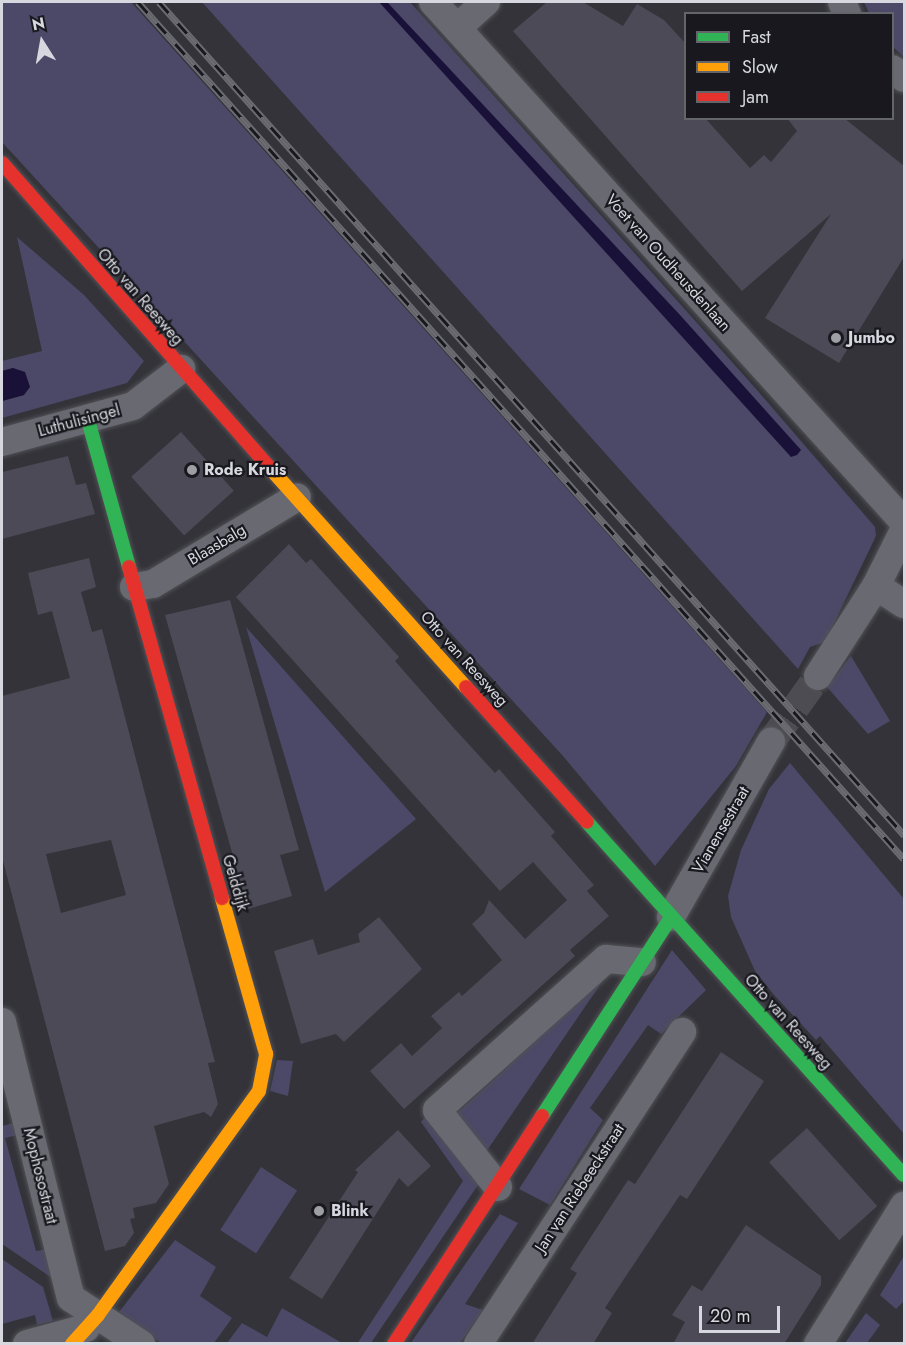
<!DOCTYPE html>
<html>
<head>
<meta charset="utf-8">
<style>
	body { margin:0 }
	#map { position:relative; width:906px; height:1345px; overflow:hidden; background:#333339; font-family:Jost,sans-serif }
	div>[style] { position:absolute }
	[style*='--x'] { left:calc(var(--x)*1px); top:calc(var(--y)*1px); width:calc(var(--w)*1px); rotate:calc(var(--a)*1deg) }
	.green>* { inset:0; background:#4b4967; transform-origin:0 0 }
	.water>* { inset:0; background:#1a1139 }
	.building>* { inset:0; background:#4b4a56; transform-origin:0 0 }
	.street-tunnel>* { height:28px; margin-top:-14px; transform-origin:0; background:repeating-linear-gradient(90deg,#4c4c52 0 28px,transparent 0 42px) }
	.roads { filter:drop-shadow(0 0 2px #515156) drop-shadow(0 0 2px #515156) }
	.street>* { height:28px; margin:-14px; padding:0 14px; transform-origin:14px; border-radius:14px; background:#696972 }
	.fast>* { height:14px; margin:-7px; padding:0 7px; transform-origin:7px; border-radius:7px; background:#30b455 }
	.slow>* { height:14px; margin:-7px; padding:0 7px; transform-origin:7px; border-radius:7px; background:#ff9f0a }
	.jam>* { height:14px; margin:-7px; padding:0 7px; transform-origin:7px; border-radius:7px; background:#e5322d }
	.rail>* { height:7px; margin-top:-3.5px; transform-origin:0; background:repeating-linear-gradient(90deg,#18181e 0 14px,#6b6b71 0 28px); box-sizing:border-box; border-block:2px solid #6b6b71 }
	.dots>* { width:16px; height:16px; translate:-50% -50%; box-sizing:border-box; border:3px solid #18181e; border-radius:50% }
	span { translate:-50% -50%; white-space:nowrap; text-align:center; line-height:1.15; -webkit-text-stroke:4.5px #18181e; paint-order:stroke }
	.street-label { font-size:16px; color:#d7d7df }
	.poi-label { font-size:16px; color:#d7d7df; font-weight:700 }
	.left { translate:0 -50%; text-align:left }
	.frame { position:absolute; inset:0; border:3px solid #d7d7df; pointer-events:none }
	.legend { position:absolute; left:684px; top:12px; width:210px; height:108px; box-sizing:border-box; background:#18181e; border:2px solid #64646b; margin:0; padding:8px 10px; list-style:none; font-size:18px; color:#d7d7df }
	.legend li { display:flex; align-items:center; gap:12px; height:30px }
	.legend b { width:30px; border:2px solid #64646b }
	.north { position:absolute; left:12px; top:12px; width:60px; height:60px; -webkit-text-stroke:4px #18181e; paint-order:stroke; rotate:349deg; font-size:16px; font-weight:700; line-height:24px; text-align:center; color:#d7d7df }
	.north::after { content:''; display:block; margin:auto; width:21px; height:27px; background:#d7d7df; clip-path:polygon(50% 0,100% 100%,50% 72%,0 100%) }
	.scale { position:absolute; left:699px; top:1306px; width:81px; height:27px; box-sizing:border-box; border:3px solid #d7d7df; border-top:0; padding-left:8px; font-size:18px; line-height:21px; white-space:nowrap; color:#d7d7df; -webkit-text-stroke:4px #18181e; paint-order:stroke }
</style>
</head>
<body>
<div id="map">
	<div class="green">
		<i style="clip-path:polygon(2px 2px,131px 2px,767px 712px,736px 766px,655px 866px,563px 756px,2px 142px)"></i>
		<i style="clip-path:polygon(202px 2px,410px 2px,757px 390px,875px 527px,876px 536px,825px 642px,810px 647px,798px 669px)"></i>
		<i style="clip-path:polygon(864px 2px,904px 2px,904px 57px,893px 47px,892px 14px,869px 13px)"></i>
		<i style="clip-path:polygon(17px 237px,84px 295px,144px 361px,127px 383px,2px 418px,2px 401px,24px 395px,13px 368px,2px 371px,2px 361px,42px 351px)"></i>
		<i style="clip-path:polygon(246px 627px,416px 819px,325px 892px)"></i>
		<i style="clip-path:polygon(851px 656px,890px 721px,868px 734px,827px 687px)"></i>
		<i style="clip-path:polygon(790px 763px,904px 899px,904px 1134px,820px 1036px,816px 1040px,774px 995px,755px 971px,731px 917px,728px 896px,741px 850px,769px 789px)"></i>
		<i style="clip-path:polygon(672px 950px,706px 990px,661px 1034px,648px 1025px,590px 1108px,603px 1120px,550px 1205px,519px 1189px)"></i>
		<i style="clip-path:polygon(606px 976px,486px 1152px,454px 1116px)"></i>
		<i style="clip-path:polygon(277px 1060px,293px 1061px,288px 1096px,270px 1091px)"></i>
		<i style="clip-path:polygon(427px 1115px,480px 1182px,371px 1343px,357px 1344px,463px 1181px,421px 1122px)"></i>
		<i style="clip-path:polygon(13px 1123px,18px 1135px,5px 1138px,36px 1251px,54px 1248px,52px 1278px,2px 1244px,2px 1126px)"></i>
		<i style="left:261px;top:1167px;width:43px;height:75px;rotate:33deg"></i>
		<i style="clip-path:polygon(500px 1214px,518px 1223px,465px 1304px,483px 1310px,460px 1343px,410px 1344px)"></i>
		<i style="clip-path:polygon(175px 1240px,216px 1267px,200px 1296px,232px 1318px,214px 1343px,161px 1343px,119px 1312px)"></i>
		<i style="clip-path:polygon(904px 1256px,904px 1301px,896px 1309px,880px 1295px)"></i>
		<i style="clip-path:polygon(2px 1259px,43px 1287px,53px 1321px,37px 1325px,35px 1315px,2px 1324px)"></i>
		<i style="clip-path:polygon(282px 1308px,342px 1343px,227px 1343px,242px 1323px,267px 1337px)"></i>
		<i style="clip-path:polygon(866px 1313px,880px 1325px,867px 1343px,845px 1343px)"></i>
	</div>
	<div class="water">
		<i style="clip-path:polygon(379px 2px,387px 2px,680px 315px,801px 450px,797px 455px,791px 457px)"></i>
		<i style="clip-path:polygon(13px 368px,25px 372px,30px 387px,24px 395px,2px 401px,2px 371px)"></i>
	</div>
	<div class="building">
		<i style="clip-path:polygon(547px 2px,583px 2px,623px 26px,637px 4px,664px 20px,686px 44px,686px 118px,705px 118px,750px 168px,764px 155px,771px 162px,797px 131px,787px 118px,844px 118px,904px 166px,904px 257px,839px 363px,765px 318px,831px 214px,742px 291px,513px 31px)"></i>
		<i style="left:181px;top:432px;width:79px;height:67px;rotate:48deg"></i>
		<i style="clip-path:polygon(68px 456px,76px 485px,86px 483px,95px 514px,2px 539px,2px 472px)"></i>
		<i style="clip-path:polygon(289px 544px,306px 563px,311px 559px,399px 657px,395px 661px,452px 726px,495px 773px,499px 769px,555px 832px,551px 836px,594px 885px,587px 891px,609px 916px,570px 950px,575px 956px,404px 1109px,370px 1071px,401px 1043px,412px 1056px,442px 1028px,431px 1016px,459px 992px,462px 996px,502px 960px,472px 924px,484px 913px,489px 900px,525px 939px,567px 900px,533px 862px,500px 891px,236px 597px)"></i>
		<i style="clip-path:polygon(evenodd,89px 558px,96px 587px,81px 592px,92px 632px,102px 629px,215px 1062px,208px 1063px,218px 1104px,211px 1117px,204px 1112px,154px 1126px,169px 1184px,156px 1203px,133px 1208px,135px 1218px,130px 1219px,134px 1233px,125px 1246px,105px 1251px,2px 857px,2px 696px,70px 678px,52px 611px,38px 615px,28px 573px,89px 558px,111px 840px,126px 895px,61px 913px,46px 854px,111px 840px)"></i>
		<i style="clip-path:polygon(230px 600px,299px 850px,280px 855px,292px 896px,248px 909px,165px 615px)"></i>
		<i style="clip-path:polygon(379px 917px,422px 969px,344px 1042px,336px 1034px,301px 1044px,274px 951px,313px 939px,318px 955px,360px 942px,358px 934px)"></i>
		<i style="clip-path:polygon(721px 1052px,764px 1081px,687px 1199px,680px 1195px,622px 1282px,605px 1308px,612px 1313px,593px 1344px,532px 1344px,577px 1273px,570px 1269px,628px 1180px,635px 1184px)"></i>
		<i style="left:807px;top:1128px;width:105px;height:51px;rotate:48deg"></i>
		<i style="clip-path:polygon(398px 1130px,431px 1166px,408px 1187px,399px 1178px,322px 1299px,289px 1278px,358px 1172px,355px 1170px)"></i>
		<i style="clip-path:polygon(746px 1225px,821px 1276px,821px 1285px,784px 1344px,673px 1344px,685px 1322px,672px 1315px,692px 1285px,702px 1291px)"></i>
	</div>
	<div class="street-tunnel">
		<i style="--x:771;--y:742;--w:81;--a:-54.5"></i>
	</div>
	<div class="roads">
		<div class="street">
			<i style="--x:433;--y:2;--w:702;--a:47.83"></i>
			<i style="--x:842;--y:2;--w:13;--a:67"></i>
			<i style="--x:457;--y:28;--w:39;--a:-42"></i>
			<i style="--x:892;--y:69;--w:15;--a:37"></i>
			<i style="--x:2;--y:442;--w:136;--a:-15.4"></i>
			<i style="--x:133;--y:406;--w:61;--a:-37.6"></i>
			<i style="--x:876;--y:586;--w:33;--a:33"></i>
			<i style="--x:134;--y:587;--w:19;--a:-9"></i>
			<i style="--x:153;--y:584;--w:168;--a:-31.1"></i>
			<i style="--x:818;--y:676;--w:107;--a:-57.2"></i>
			<i style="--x:876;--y:586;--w:63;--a:-63.4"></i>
			<i style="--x:671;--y:917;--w:202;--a:-60.3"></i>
			<i style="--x:2;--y:1022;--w:284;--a:76"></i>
			<i style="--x:71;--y:1298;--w:84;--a:33.3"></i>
			<i style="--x:498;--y:1187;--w:98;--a:-128.4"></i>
			<i style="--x:437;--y:1110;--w:227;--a:-41.8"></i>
			<i style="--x:606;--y:959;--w:36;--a:5"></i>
			<i style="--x:27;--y:1344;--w:61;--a:-15.2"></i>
			<i style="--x:478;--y:1344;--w:373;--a:-56.8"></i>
			<i style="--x:818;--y:1344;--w:163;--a:-58.1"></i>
		</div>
		<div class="fast">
			<i style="--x:88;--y:420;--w:153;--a:74.4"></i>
			<i style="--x:587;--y:822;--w:474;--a:48.1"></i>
			<i style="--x:542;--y:1116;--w:237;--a:-57"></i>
		</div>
		<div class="slow">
			<i style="--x:269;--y:467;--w:295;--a:48.2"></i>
			<i style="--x:72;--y:1344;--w:39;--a:-48"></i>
			<i style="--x:98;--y:1315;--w:276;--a:-54.3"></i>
			<i style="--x:259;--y:1091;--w:38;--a:-79"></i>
			<i style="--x:266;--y:1054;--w:162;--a:-105.8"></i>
		</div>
		<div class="jam">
			<i style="--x:2;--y:163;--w:405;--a:48.7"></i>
			<i style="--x:129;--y:567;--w:344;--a:74.3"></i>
			<i style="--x:466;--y:687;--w:181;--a:48.1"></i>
			<i style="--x:394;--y:1344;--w:272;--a:-57"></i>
		</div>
	</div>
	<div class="rail">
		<i style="--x:138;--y:2;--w:1149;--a:48.21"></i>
		<i style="--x:159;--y:2;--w:1118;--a:48.19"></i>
	</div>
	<div class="dots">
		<i style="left:836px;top:338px;background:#9e9ea5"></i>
		<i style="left:192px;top:470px;background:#9e9ea5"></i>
		<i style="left:319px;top:1211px;background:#9e9ea5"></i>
	</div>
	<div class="street-label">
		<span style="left:668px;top:263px;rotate:48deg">Voet van Oudheusdenlaan</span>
		<span style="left:140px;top:297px;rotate:49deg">Otto van Reesweg</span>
		<span style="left:79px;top:421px;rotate:-15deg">Luthulisingel</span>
		<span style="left:217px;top:545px;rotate:-31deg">Blaasbalg</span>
		<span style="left:464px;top:659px;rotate:48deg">Otto van Reesweg</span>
		<span style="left:721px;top:830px;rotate:-60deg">Vianensestraat</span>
		<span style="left:235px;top:883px;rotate:74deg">Gelddijk</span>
		<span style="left:788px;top:1022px;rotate:48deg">Otto van Reesweg</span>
		<span style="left:40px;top:1176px;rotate:76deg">Mophosostraat</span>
		<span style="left:580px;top:1188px;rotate:-57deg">Jan van Riebeeckstraat</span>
	</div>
	<div class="poi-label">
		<span class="left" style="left:848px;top:338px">Jumbo</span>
		<span class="left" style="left:204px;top:470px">Rode Kruis</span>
		<span class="left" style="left:331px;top:1211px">Blink</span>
	</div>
	<div class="frame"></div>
	<ul class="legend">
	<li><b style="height:8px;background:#30b455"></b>Fast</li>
	<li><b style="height:8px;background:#ff9f0a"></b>Slow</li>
	<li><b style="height:8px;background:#e5322d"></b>Jam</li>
	</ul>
	<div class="north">N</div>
	<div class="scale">20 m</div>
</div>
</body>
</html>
